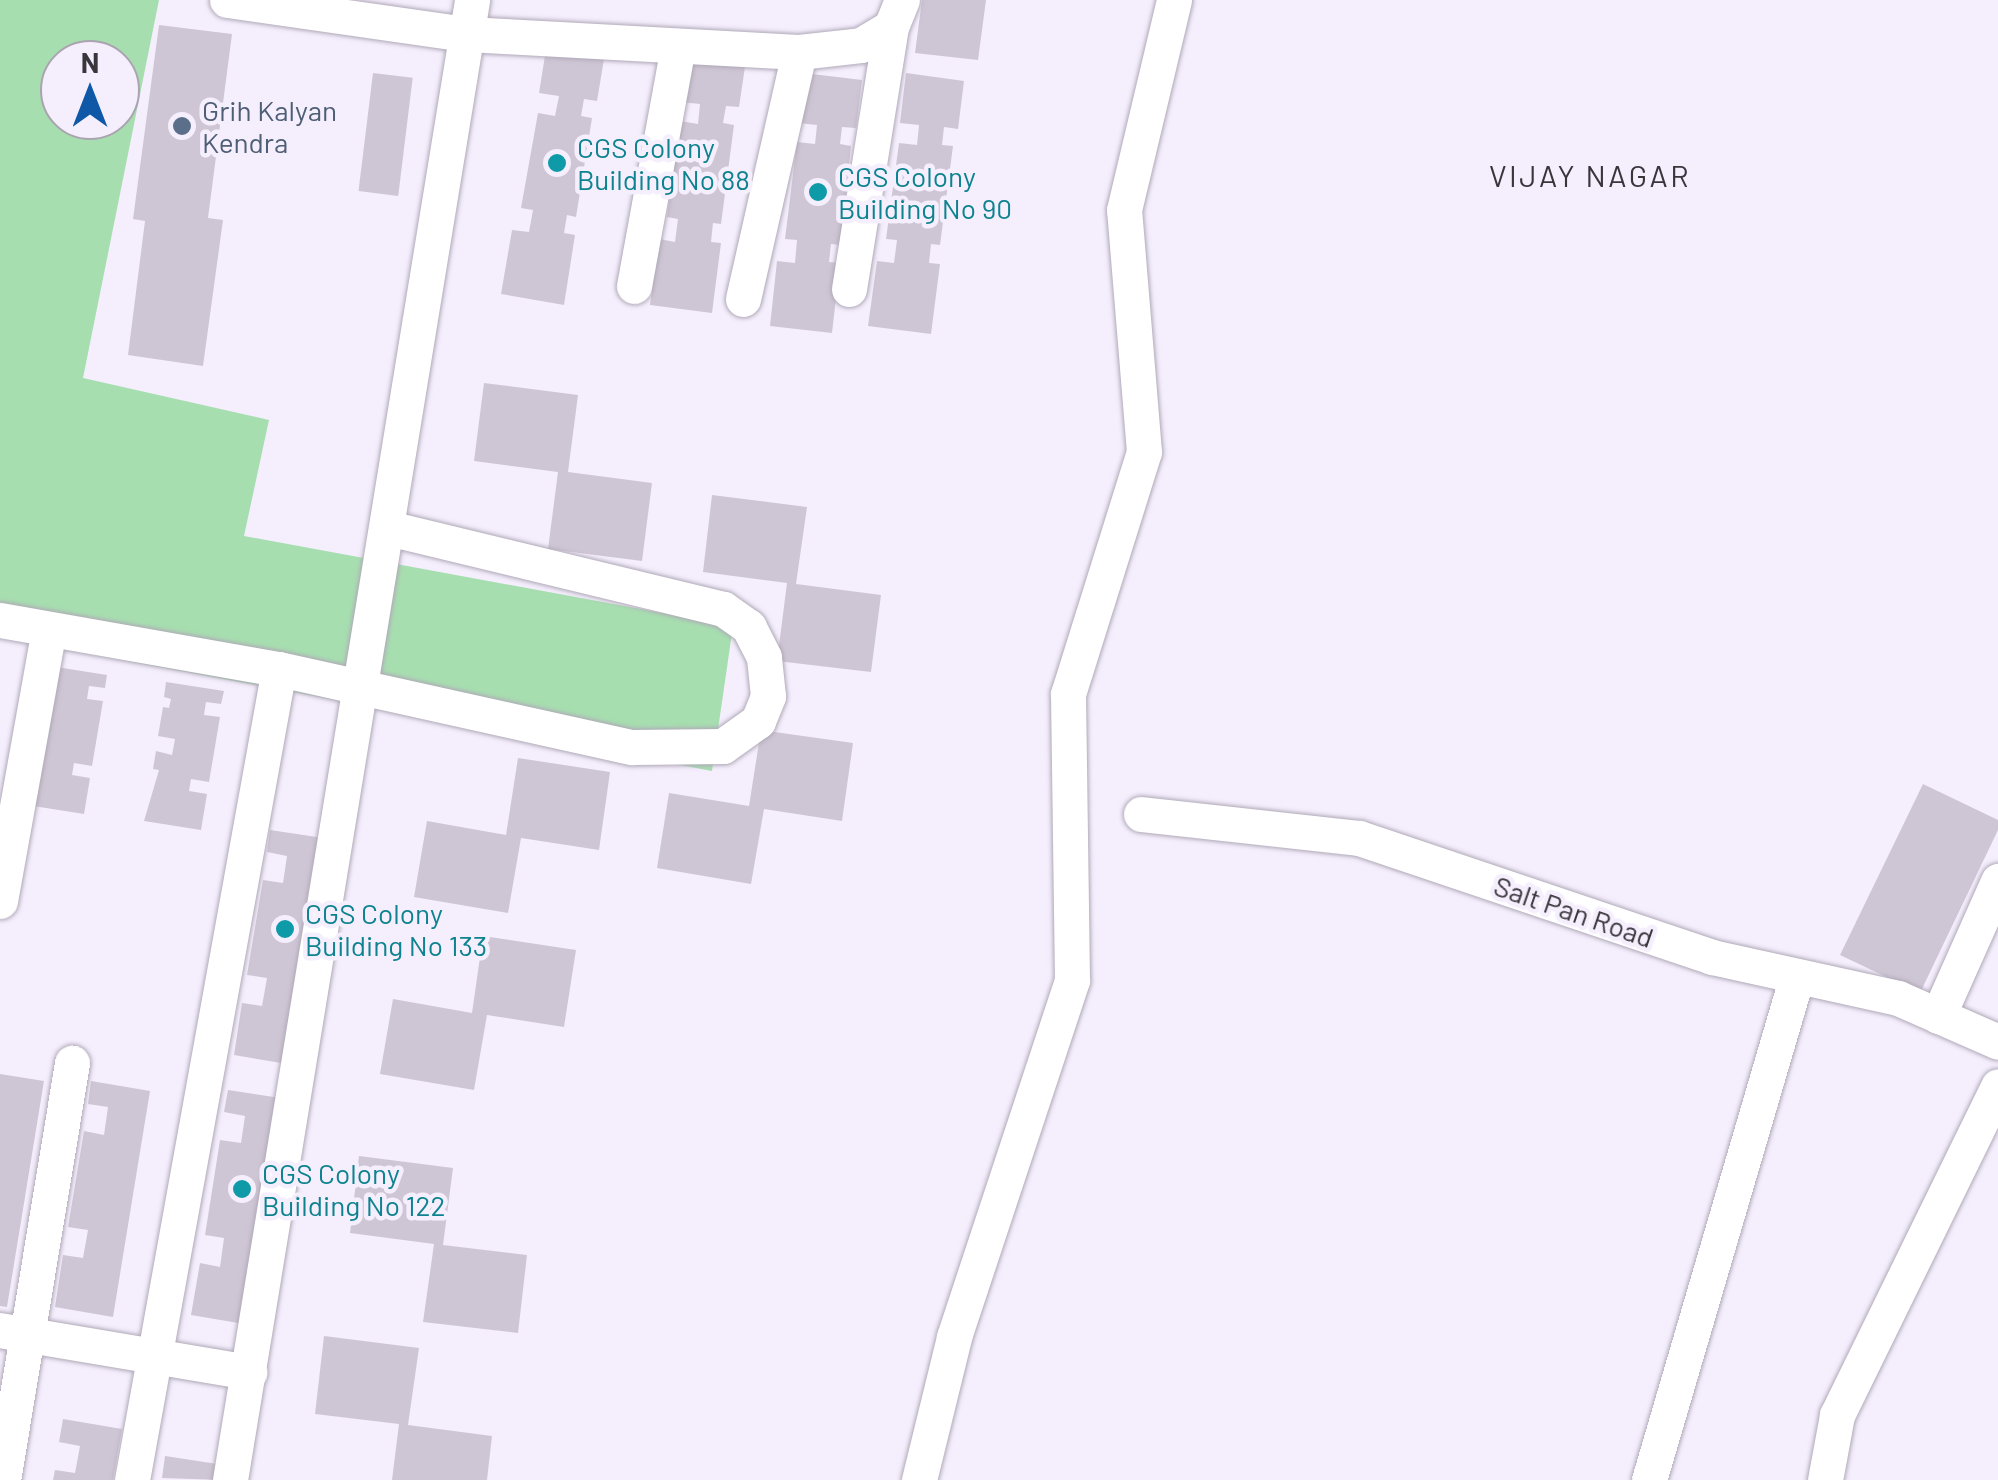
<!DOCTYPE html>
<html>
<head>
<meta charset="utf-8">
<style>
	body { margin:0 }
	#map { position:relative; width:1998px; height:1480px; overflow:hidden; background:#f5eefd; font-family:Barlow,sans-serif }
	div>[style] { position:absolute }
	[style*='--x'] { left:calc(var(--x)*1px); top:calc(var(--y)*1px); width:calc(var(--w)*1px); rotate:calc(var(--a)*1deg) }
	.green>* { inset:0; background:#a7deb0 }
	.building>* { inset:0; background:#cfc6d5; transform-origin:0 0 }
	.roads { filter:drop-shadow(0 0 2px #b0a9b8) drop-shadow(0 0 2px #b0a9b8) }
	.street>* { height:35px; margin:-17.5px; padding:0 17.5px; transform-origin:17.5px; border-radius:17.5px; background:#fff }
	.dots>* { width:28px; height:28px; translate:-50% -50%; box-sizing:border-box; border:5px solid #f5eefd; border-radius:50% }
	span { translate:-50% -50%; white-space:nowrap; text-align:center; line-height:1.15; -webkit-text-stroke:9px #f5eefd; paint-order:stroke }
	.service-label { font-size:28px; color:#4e5e75 }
	.left { translate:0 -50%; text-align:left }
	.culture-label { font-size:28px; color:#0d838f }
	.street-label { font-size:28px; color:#38353b }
	.neighbourhood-label { font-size:30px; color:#38353b; letter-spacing:2.5px }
	.north { position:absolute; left:40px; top:40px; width:100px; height:100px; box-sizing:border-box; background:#f5eefd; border:2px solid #a9a4af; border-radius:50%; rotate:0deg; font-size:28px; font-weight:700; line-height:40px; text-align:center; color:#38353b }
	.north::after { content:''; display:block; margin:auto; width:35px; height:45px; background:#0e58a7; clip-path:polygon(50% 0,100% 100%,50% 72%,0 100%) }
</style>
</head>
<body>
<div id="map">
	<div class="green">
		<i style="clip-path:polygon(evenodd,0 0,159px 0,83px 378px,269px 420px,244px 536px,733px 626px,712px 771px,0 637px,0 0,60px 60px,120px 60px,120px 120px,60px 120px,60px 60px)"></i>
	</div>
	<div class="building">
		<i style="clip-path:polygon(922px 0,986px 0,978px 60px,915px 53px)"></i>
		<i style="clip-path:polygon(159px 25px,232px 34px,208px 218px,223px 220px,203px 366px,128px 355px,145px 221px,133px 219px)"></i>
		<i style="clip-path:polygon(547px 43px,605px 53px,597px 101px,584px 99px,581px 116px,592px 118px,576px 217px,567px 215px,564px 233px,575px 235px,564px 305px,501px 294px,512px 230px,529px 232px,533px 210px,521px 208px,538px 113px,555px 116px,559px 96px,539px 93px)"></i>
		<i style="clip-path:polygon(687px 52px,746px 60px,739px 107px,726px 106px,723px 123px,734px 125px,721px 224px,713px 223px,711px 242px,721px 243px,712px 313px,650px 305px,659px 239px,675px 242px,678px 219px,667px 217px,680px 121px,698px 124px,700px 104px,681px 102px)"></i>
		<i style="left:373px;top:73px;width:40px;height:119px;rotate:7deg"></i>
		<i style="clip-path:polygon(804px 73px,862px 80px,856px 128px,842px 127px,840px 144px,851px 146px,840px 245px,831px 244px,829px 262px,840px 263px,832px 333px,770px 326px,777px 261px,795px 263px,797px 240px,785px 239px,797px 142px,815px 144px,817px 125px,798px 123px)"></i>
		<i style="clip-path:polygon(906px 73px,964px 81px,958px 129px,944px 127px,942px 145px,953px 146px,940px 245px,931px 244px,929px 263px,940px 264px,931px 334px,868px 326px,877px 261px,894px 263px,897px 240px,886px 239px,899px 143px,917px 145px,919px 125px,900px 123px)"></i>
		<i style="clip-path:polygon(484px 383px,578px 395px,568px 472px,652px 483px,642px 561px,548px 549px,558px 472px,474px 461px)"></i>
		<i style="clip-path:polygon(712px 495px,807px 507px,796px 584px,881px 595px,871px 672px,777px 661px,787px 583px,703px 572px)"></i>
		<i style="clip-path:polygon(50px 666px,107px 675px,105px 688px,89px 686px,87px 699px,103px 701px,92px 766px,74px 763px,72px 775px,90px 778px,84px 814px,27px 805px)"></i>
		<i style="clip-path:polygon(166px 682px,224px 691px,221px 704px,206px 702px,204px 715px,220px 717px,209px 782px,191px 779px,189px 791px,207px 794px,201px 830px,144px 821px,159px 770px,153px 769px,156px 751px,172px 755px,175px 739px,158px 736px,163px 707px,169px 708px,171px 699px,164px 697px)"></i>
		<i style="clip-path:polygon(761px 730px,853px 743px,842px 821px,764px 809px,751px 884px,657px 868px,669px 793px,749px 806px)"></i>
		<i style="clip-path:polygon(518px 758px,610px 772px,599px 850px,521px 838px,508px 913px,414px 897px,427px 821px,506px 835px)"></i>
		<i style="clip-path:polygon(1923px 784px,1998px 820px,1998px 830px,1920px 993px,1840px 955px)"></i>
		<i style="clip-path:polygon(270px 830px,330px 839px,293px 1065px,234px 1055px,242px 1003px,262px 1006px,267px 978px,247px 975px,263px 880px,283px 883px,287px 856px,267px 852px)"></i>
		<i style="clip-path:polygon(483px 936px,576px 950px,564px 1027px,487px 1015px,474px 1090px,380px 1074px,393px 999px,472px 1013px)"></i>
		<i style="clip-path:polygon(0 1074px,44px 1081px,7px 1307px,0 1306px)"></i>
		<i style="clip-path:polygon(91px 1081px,150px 1091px,113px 1317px,55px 1307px,63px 1255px,83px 1258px,88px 1230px,68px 1227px,84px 1131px,104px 1135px,108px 1107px,88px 1104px)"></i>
		<i style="clip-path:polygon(228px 1090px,287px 1099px,250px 1325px,191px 1315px,200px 1263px,220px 1267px,224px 1238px,205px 1235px,220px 1140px,241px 1143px,245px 1116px,224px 1112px)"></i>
		<i style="clip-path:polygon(359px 1156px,453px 1168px,443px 1245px,527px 1255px,518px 1333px,423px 1322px,434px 1244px,350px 1233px)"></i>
		<i style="clip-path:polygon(324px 1336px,419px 1348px,408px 1425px,492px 1436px,487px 1480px,392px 1480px,399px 1424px,315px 1414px)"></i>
		<i style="clip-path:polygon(63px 1419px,122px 1429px,113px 1480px,53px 1480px,55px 1470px,75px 1473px,80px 1446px,59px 1442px)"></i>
		<i style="clip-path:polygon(165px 1456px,224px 1465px,222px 1480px,162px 1478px)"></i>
	</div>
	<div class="roads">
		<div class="street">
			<i style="--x:227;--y:0;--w:242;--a:8.1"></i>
			<i style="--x:467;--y:34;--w:332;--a:3.1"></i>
			<i style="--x:799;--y:52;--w:62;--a:-6.4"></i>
			<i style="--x:861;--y:45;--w:35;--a:-31"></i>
			<i style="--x:891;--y:27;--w:29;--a:-68"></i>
			<i style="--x:634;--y:286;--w:244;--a:-79.6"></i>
			<i style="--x:849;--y:289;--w:265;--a:-80.9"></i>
			<i style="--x:743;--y:299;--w:253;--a:-77.2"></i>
			<i style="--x:0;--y:620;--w:283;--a:10"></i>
			<i style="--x:279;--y:669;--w:362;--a:12.5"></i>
			<i style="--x:632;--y:747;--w:91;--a:-0.6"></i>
			<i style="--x:723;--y:746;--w:43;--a:-35.5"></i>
			<i style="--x:758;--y:721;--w:27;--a:-68"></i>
			<i style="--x:768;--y:696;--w:39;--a:-96"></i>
			<i style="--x:764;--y:657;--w:34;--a:-117"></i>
			<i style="--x:749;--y:627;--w:32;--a:-145"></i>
			<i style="--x:723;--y:609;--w:346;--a:-166.4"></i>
			<i style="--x:1141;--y:814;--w:219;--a:6.3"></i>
			<i style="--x:1359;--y:838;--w:373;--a:18.6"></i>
			<i style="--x:1712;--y:957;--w:190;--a:12.4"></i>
			<i style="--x:1898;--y:998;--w:109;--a:23.7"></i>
			<i style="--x:0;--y:901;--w:276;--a:-79.8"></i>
			<i style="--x:1938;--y:1016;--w:148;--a:-66"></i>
			<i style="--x:0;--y:1330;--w:253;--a:9.6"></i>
			<i style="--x:3;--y:1480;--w:423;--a:-80.6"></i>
			<i style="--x:132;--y:1480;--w:824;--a:-79.73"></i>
			<i style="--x:230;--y:1480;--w:1500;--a:-80.71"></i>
			<i style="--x:919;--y:1480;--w:147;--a:-76.2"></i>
			<i style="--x:954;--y:1337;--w:376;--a:-71.7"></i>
			<i style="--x:1072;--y:980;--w:286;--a:-90.8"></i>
			<i style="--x:1068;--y:694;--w:254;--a:-72.6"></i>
			<i style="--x:1144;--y:452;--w:243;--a:-94.7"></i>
			<i style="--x:1124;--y:210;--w:216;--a:-76.6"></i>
			<i style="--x:1649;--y:1480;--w:525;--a:-73.64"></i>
			<i style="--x:1825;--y:1480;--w:66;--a:-79.5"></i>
			<i style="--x:1837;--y:1415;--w:366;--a:-63.9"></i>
		</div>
	</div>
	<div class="dots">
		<i style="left:182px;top:126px;background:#5c6f8a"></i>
		<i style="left:557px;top:163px;background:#0f9aa8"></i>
		<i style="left:818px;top:192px;background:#0f9aa8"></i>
		<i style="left:285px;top:929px;background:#0f9aa8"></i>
		<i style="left:242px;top:1189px;background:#0f9aa8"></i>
	</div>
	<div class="service-label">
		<span class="left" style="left:202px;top:126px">Grih Kalyan<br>Kendra</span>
	</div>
	<div class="culture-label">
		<span class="left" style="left:577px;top:163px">CGS Colony<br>Building No 88</span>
		<span class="left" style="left:838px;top:192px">CGS Colony<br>Building No 90</span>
		<span class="left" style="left:305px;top:929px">CGS Colony<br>Building No 133</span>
		<span class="left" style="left:262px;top:1189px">CGS Colony<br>Building No 122</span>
	</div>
	<div class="street-label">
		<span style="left:1574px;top:911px;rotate:19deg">Salt Pan Road</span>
	</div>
	<div class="neighbourhood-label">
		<span style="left:1590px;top:175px">VIJAY NAGAR</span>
	</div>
	<div class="north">N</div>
</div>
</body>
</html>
